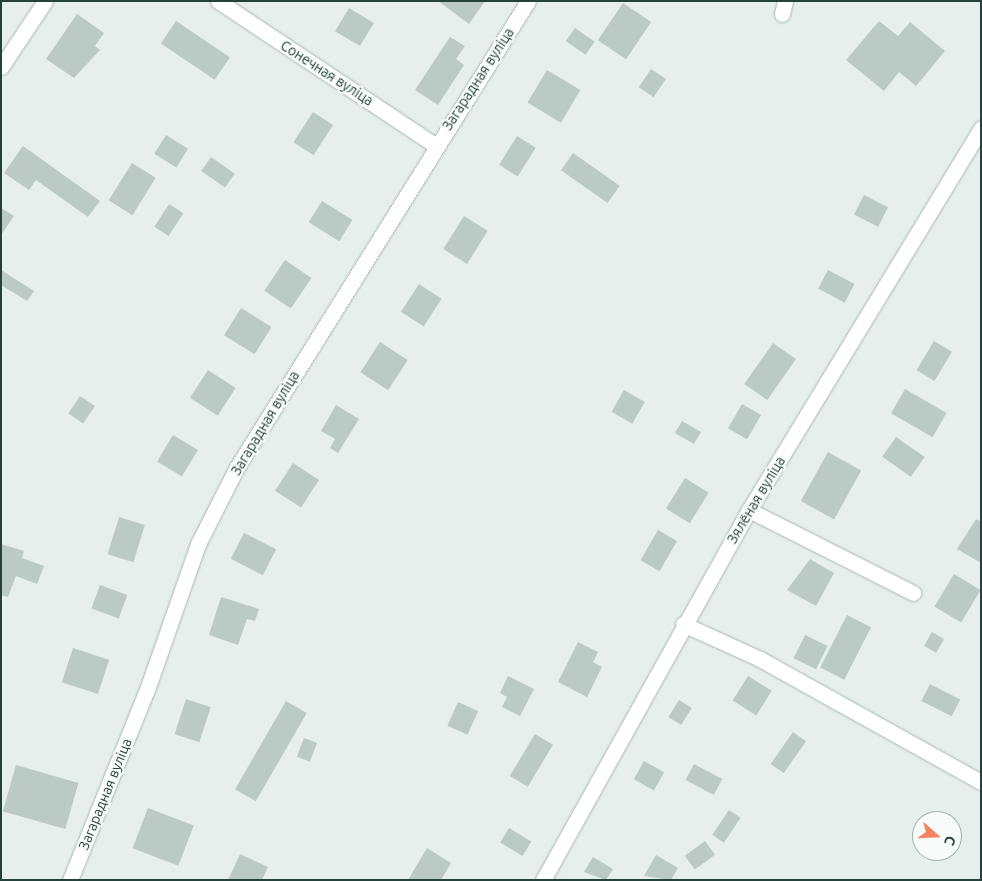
<!DOCTYPE html>
<html>
<head>
<meta charset="utf-8">
<style>
	body { margin:0 }
	#map { position:relative; width:982px; height:881px; overflow:hidden; background:#e6efeb; font-family:Ubuntu,sans-serif }
	div>[style] { position:absolute }
	[style*='--x'] { left:calc(var(--x)*1px); top:calc(var(--y)*1px); width:calc(var(--w)*1px); rotate:calc(var(--a)*1deg) }
	.building>* { inset:0; background:#bbcac4; transform-origin:0 0 }
	.roads { filter:drop-shadow(0 0 1px #a8b8b2) drop-shadow(0 0 1px #a8b8b2) }
	.minor>* { height:15px; margin:-7.5px; padding:0 7.5px; transform-origin:7.5px; border-radius:7.5px; background:#fff }
	span { translate:-50% -50%; white-space:nowrap; text-align:center; line-height:1.15; -webkit-text-stroke:4.5px #f7fbf9; paint-order:stroke }
	.street-label { font-size:14px; color:#24423a }
	.frame { position:absolute; inset:0; border:2px solid #24423a; pointer-events:none }
	.north { position:absolute; left:912px; top:811px; width:50px; height:50px; box-sizing:border-box; background:#f7fbf9; border:1px solid #a3b1ad; border-radius:50%; rotate:110deg; font-size:14px; font-weight:700; line-height:20px; text-align:center; color:#24423a }
	.north::after { content:''; display:block; margin:auto; width:18px; height:22px; background:#f4845f; clip-path:polygon(50% 0,100% 100%,50% 72%,0 100%) }
</style>
</head>
<body>
<div id="map">
	<div class="building">
		<i style="clip-path:polygon(438px 1px,485px 1px,469px 24px)"></i>
		<i style="left:623px;top:3px;width:34px;height:45px;rotate:34deg"></i>
		<i style="left:349px;top:8px;width:29px;height:27px;rotate:31deg"></i>
		<i style="clip-path:polygon(77px 14px,104px 33px,95px 46px,100px 50px,74px 78px,46px 59px)"></i>
		<i style="left:176px;top:21px;width:65px;height:27px;rotate:34deg"></i>
		<i style="clip-path:polygon(879px 21px,898px 36px,910px 22px,945px 51px,916px 86px,899px 72px,884px 91px,846px 60px)"></i>
		<i style="left:575px;top:28px;width:24px;height:16px;rotate:35deg"></i>
		<i style="clip-path:polygon(450px 37px,465px 46px,456px 59px,464px 65px,438px 105px,415px 90px)"></i>
		<i style="left:651px;top:69px;width:18px;height:22px;rotate:34deg"></i>
		<i style="left:547px;top:70px;width:39px;height:38px;rotate:31deg"></i>
		<i style="left:313px;top:112px;width:24px;height:36px;rotate:33deg"></i>
		<i style="left:166px;top:135px;width:26px;height:22px;rotate:32deg"></i>
		<i style="left:517px;top:136px;width:22px;height:34px;rotate:32deg"></i>
		<i style="clip-path:polygon(23px 146px,100px 201px,88px 217px,36px 180px,29px 190px,4px 173px)"></i>
		<i style="left:573px;top:153px;width:57px;height:21px;rotate:35deg"></i>
		<i style="left:211px;top:157px;width:29px;height:17px;rotate:35deg"></i>
		<i style="left:132px;top:163px;width:28px;height:44px;rotate:32deg"></i>
		<i style="left:864px;top:195px;width:27px;height:22px;rotate:27deg"></i>
		<i style="left:322px;top:201px;width:36px;height:25px;rotate:32deg"></i>
		<i style="left:169px;top:204px;width:17px;height:27px;rotate:33deg"></i>
		<i style="clip-path:polygon(1px 208px,14px 216px,1px 235px)"></i>
		<i style="left:464px;top:216px;width:28px;height:39px;rotate:32deg"></i>
		<i style="left:285px;top:260px;width:32px;height:37px;rotate:34deg"></i>
		<i style="clip-path:polygon(1px 270px,34px 291px,27px 301px,1px 285px)"></i>
		<i style="left:828px;top:270px;width:30px;height:21px;rotate:28deg"></i>
		<i style="left:419px;top:284px;width:27px;height:33px;rotate:33deg"></i>
		<i style="left:241px;top:308px;width:36px;height:32px;rotate:32deg"></i>
		<i style="left:934px;top:341px;width:21px;height:34px;rotate:31deg"></i>
		<i style="left:380px;top:342px;width:33px;height:36px;rotate:33deg"></i>
		<i style="left:773px;top:343px;width:28px;height:50px;rotate:35deg"></i>
		<i style="left:208px;top:370px;width:33px;height:33px;rotate:33deg"></i>
		<i style="left:905px;top:389px;width:48px;height:28px;rotate:30deg"></i>
		<i style="left:624px;top:390px;width:24px;height:25px;rotate:30deg"></i>
		<i style="left:80px;top:396px;width:18px;height:21px;rotate:34deg"></i>
		<i style="left:742px;top:404px;width:22px;height:28px;rotate:30deg"></i>
		<i style="clip-path:polygon(336px 405px,359px 419px,338px 453px,330px 448px,335px 439px,321px 431px)"></i>
		<i style="left:682px;top:421px;width:22px;height:14px;rotate:30deg"></i>
		<i style="left:173px;top:435px;width:29px;height:31px;rotate:31deg"></i>
		<i style="left:896px;top:437px;width:35px;height:24px;rotate:35deg"></i>
		<i style="left:828px;top:452px;width:38px;height:56px;rotate:29deg"></i>
		<i style="left:293px;top:463px;width:31px;height:33px;rotate:33deg"></i>
		<i style="left:685px;top:478px;width:28px;height:36px;rotate:32deg"></i>
		<i style="left:119px;top:517px;width:27px;height:39px;rotate:17deg"></i>
		<i style="clip-path:polygon(976px 519px,981px 522px,981px 563px,957px 549px)"></i>
		<i style="left:658px;top:530px;width:22px;height:35px;rotate:30deg"></i>
		<i style="left:244px;top:533px;width:36px;height:29px;rotate:27deg"></i>
		<i style="clip-path:polygon(1px 544px,24px 551px,22px 558px,44px 566px,37px 584px,16px 576px,8px 597px,1px 595px)"></i>
		<i style="clip-path:polygon(810px 559px,834px 573px,816px 606px,787px 590px)"></i>
		<i style="left:954px;top:574px;width:31px;height:38px;rotate:31deg"></i>
		<i style="left:100px;top:585px;width:29px;height:25px;rotate:20deg"></i>
		<i style="clip-path:polygon(221px 597px,259px 609px,255px 621px,247px 619px,238px 645px,209px 635px)"></i>
		<i style="left:847px;top:615px;width:27px;height:59px;rotate:27deg"></i>
		<i style="left:932px;top:632px;width:14px;height:16px;rotate:30deg"></i>
		<i style="left:805px;top:635px;width:25px;height:26px;rotate:26deg"></i>
		<i style="clip-path:polygon(578px 642px,598px 652px,593px 662px,602px 667px,587px 697px,558px 682px)"></i>
		<i style="left:73px;top:648px;width:38px;height:36px;rotate:18deg"></i>
		<i style="clip-path:polygon(508px 676px,534px 689px,520px 716px,502px 707px,507px 697px,500px 693px)"></i>
		<i style="left:748px;top:676px;width:28px;height:29px;rotate:32deg"></i>
		<i style="left:930px;top:684px;width:34px;height:19px;rotate:27deg"></i>
		<i style="left:186px;top:699px;width:26px;height:37px;rotate:18deg"></i>
		<i style="left:679px;top:700px;width:15px;height:20px;rotate:32deg"></i>
		<i style="left:286px;top:701px;width:24px;height:102px;rotate:30deg"></i>
		<i style="left:458px;top:702px;width:22px;height:26px;rotate:24deg"></i>
		<i style="left:793px;top:732px;width:16px;height:39px;rotate:35deg"></i>
		<i style="left:535px;top:734px;width:21px;height:49px;rotate:31deg"></i>
		<i style="left:304px;top:738px;width:14px;height:20px;rotate:21deg"></i>
		<i style="left:644px;top:761px;width:23px;height:21px;rotate:29deg"></i>
		<i style="left:694px;top:764px;width:32px;height:18px;rotate:28deg"></i>
		<i style="left:16px;top:765px;width:65px;height:48px;rotate:16deg"></i>
		<i style="left:148px;top:808px;width:49px;height:43px;rotate:21deg"></i>
		<i style="left:729px;top:810px;width:14px;height:30px;rotate:34deg"></i>
		<i style="left:509px;top:828px;width:26px;height:17px;rotate:31deg"></i>
		<i style="left:705px;top:841px;width:17px;height:25px;rotate:54deg"></i>
		<i style="clip-path:polygon(427px 848px,451px 863px,441px 880px,408px 880px)"></i>
		<i style="clip-path:polygon(240px 854px,268px 867px,262px 880px,228px 880px)"></i>
		<i style="clip-path:polygon(656px 855px,678px 868px,671px 880px,644px 876px)"></i>
		<i style="clip-path:polygon(593px 857px,613px 869px,606px 880px,584px 872px)"></i>
	</div>
	<div class="roads">
		<div class="minor">
			<i style="--x:218;--y:1;--w:260;--a:33.6"></i>
			<i style="--x:782;--y:14;--w:13;--a:-77"></i>
			<i style="--x:1;--y:67;--w:79;--a:-56.3"></i>
			<i style="--x:749;--y:510;--w:184;--a:26.8"></i>
			<i style="--x:683;--y:624;--w:85;--a:24.4"></i>
			<i style="--x:760;--y:659;--w:253;--a:29.1"></i>
			<i style="--x:70;--y:880;--w:208;--a:-68"></i>
			<i style="--x:148;--y:687;--w:151;--a:-70.7"></i>
			<i style="--x:198;--y:544;--w:84;--a:-63.1"></i>
			<i style="--x:236;--y:469;--w:552;--a:-58.04"></i>
			<i style="--x:543;--y:880;--w:423;--a:-60.9"></i>
			<i style="--x:749;--y:510;--w:447;--a:-58.7"></i>
		</div>
	</div>
	<div class="street-label">
		<span style="left:327px;top:73px;rotate:33deg">Сонечная вуліца</span>
		<span style="left:478px;top:79px;rotate:-57deg">Загарадная вуліца</span>
		<span style="left:265px;top:423px;rotate:-59deg">Загарадная вуліца</span>
		<span style="left:756px;top:500px;rotate:-59deg">Зялёная вуліца</span>
		<span style="left:105px;top:794px;rotate:-68deg">Загарадная вуліца</span>
	</div>
	<div class="frame"></div>
	<div class="north">С</div>
</div>
</body>
</html>
